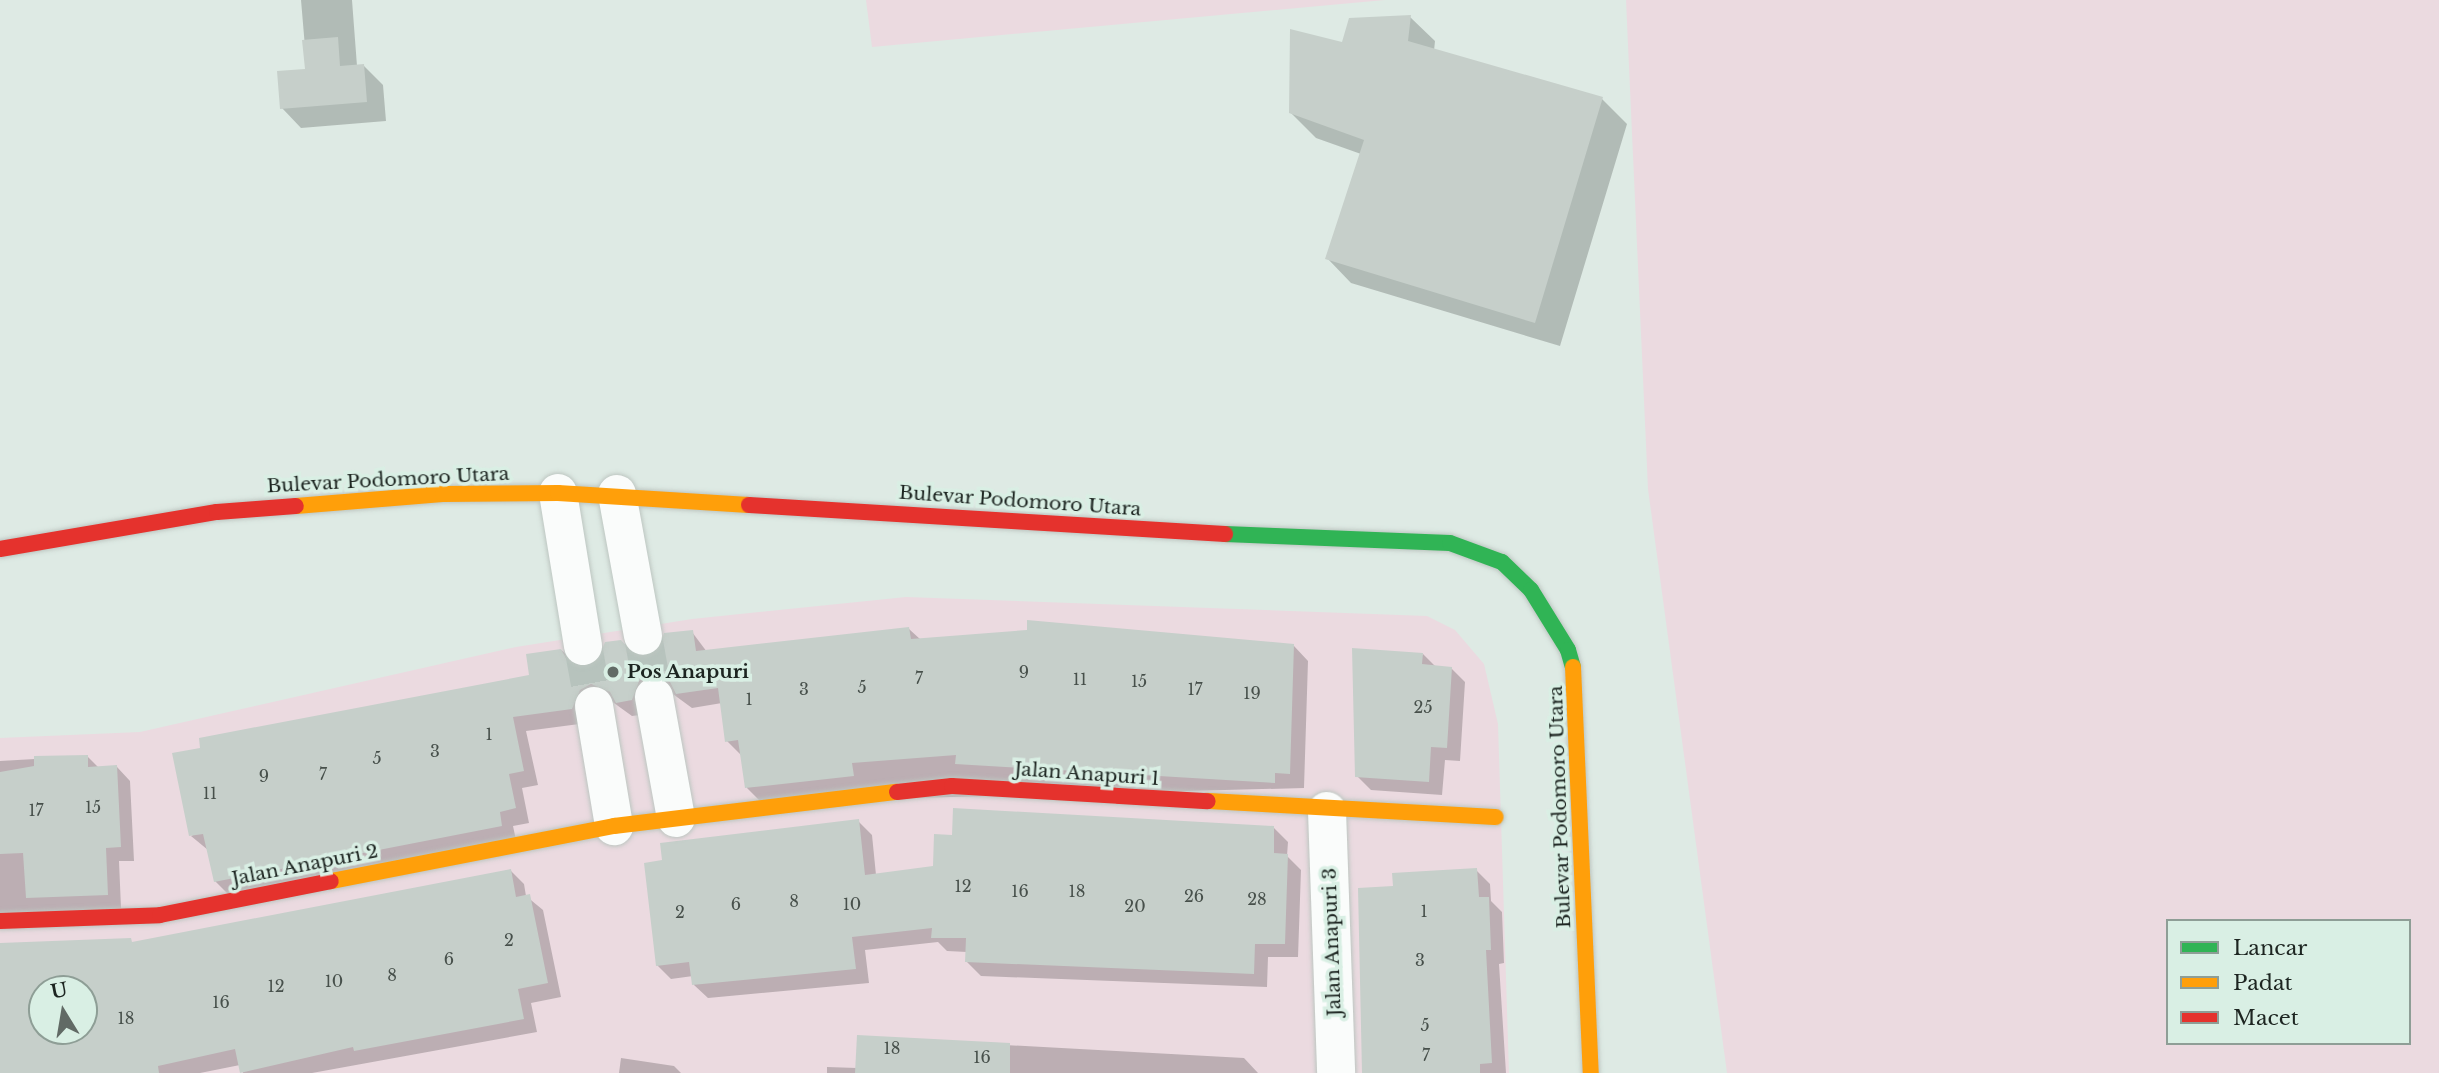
<!DOCTYPE html>
<html>
<head>
<meta charset="utf-8">
<style>
	body { margin:0 }
	#map { position:relative; width:2439px; height:1073px; overflow:hidden; background:#deeae4; font-family:"Libre Baskerville",serif }
	div>[style] { position:absolute }
	[style*='--x'] { left:calc(var(--x)*1px); top:calc(var(--y)*1px); width:calc(var(--w)*1px); rotate:calc(var(--a)*1deg) }
	.green>* { inset:0; background:#ebdae0 }
	.shadow>* { inset:0; background:#0003 }
	.building>* { inset:0; background:#c6cfca }
	.street-tunnel>* { height:38px; margin-top:-19px; transform-origin:0; background:repeating-linear-gradient(90deg,#b7c3bd 0 38px,transparent 0 57px) }
	.roads { filter:drop-shadow(0 0 2px #bdc6c1) drop-shadow(0 0 2px #bdc6c1) }
	.street>* { height:38px; margin:-19px; padding:0 19px; transform-origin:19px; border-radius:19px; background:#fafcfb }
	.fast>* { height:16px; margin:-8px; padding:0 8px; transform-origin:8px; border-radius:8px; background:#30b455 }
	.slow>* { height:16px; margin:-8px; padding:0 8px; transform-origin:8px; border-radius:8px; background:#ff9f0a }
	.jam>* { height:16px; margin:-8px; padding:0 8px; transform-origin:8px; border-radius:8px; background:#e5322d }
	.dots>* { width:19px; height:19px; translate:-50% -50%; box-sizing:border-box; border:4px solid #d9efe4; border-radius:50% }
	span { translate:-50% -50%; white-space:nowrap; text-align:center; line-height:1.15; -webkit-text-stroke:7px #d9efe4; paint-order:stroke }
	.number-label { font-size:16px; color:#47504b }
	.number-label span { -webkit-text-stroke-width:0 }
	.street-label { font-size:19px; color:#1d2521 }
	.poi-label { font-size:19px; color:#1d2521; font-weight:700 }
	.left { translate:0 -50%; text-align:left }
	.legend { position:absolute; left:2166px; top:919px; width:245px; height:126px; box-sizing:border-box; background:#d9efe4; border:2px solid #8e9e96; margin:0; padding:9px 12px; list-style:none; font-size:21px; color:#1d2521 }
	.legend li { display:flex; align-items:center; gap:14px; height:35px }
	.legend b { width:35px; border:2px solid #8e9e96 }
	.north { position:absolute; left:28px; top:975px; width:70px; height:70px; box-sizing:border-box; background:#d9efe4; border:2px solid #8e9e96; border-radius:50%; rotate:349deg; font-size:19px; font-weight:700; line-height:28px; text-align:center; color:#1d2521 }
	.north::after { content:''; display:block; margin:auto; width:24px; height:32px; background:#616a65; clip-path:polygon(50% 0,100% 100%,50% 72%,0 100%) }
</style>
</head>
<body>
<div id="map">
	<div class="green">
		<i style="clip-path:polygon(866px 0,1385px 0,872px 47px)"></i>
		<i style="clip-path:polygon(evenodd,1626px 0,2439px 0,2439px 1073px,1727px 1073px,1648px 489px,1626px 0,2168px 921px,2409px 921px,2409px 1043px,2168px 1043px,2168px 921px)"></i>
		<i style="clip-path:polygon(evenodd,906px 597px,1427px 616px,1455px 630px,1484px 664px,1498px 724px,1509px 1073px,0 1073px,0 738px,140px 732px,516px 647px,692px 619px,906px 597px,42px 989px,84px 989px,84px 1031px,42px 1031px,42px 989px)"></i>
	</div>
	<div class="shadow">
		<i style="clip-path:polygon(301px 0,352px 0,357px 66px,364px 66px,383px 85px,386px 121px,301px 128px,282px 108px,307px 71px)"></i>
		<i style="clip-path:polygon(1410px 17px,1435px 41px,1434px 51px,1602px 99px,1627px 124px,1560px 346px,1351px 283px,1327px 258px,1361px 154px,1316px 138px,1291px 113px,1344px 44px)"></i>
		<i style="clip-path:polygon(909px 629px,921px 640px,1294px 646px,1308px 661px,1304px 788px,761px 802px,747px 788px,742px 756px,727px 741px,722px 703px,692px 708px,666px 689px,647px 714px,632px 716px,607px 698px,587px 723px,526px 731px,538px 785px,522px 788px,529px 823px,513px 826px,516px 840px,230px 896px,215px 881px,208px 850px,191px 836px,531px 676px,561px 650px,586px 669px,599px 664px,621px 641px,637px 658px,648px 659px,692px 632px,707px 652px)"></i>
		<i style="clip-path:polygon(1423px 654px,1436px 667px,1451px 668px,1465px 682px,1460px 761px,1445px 760px,1442px 795px,1371px 790px,1357px 776px)"></i>
		<i style="clip-path:polygon(87px 756px,99px 768px,117px 767px,130px 781px,134px 861px,119px 861px,121px 908px,0 921px,0 761px)"></i>
		<i style="clip-path:polygon(858px 821px,872px 835px,876px 875px,1274px 828px,1288px 842px,1287px 856px,1301px 870px,1298px 957px,1268px 957px,1267px 987px,981px 976px,967px 962px,967px 952px,947px 951px,938px 942px,865px 950px,869px 983px,708px 998px,694px 985px,693px 976px,671px 979px,657px 965px)"></i>
		<i style="clip-path:polygon(evenodd,510px 870px,524px 884px,526px 896px,543px 910px,561px 997px,531px 1003px,537px 1032px,312px 1073px,243px 1073px,240px 1065px,200px 1073px,0 1073px,0 945px,134px 943px,510px 870px,42px 989px,84px 989px,84px 1031px,42px 1031px,42px 989px)"></i>
		<i style="clip-path:polygon(1476px 870px,1490px 884px,1491px 901px,1502px 912px,1504px 963px,1499px 964px,1506px 1073px,1364px 1073px,1395px 888px)"></i>
		<i style="clip-path:polygon(858px 1037px,1244px 1058px,1258px 1073px,827px 1073px,827px 1067px,857px 1068px)"></i>
		<i style="clip-path:polygon(621px 1058px,674px 1066px,681px 1073px,619px 1073px)"></i>
	</div>
	<div class="building">
		<i style="clip-path:polygon(1411px 15px,1408px 41px,1603px 97px,1535px 323px,1325px 259px,1364px 140px,1289px 113px,1290px 29px,1342px 42px,1349px 18px)"></i>
		<i style="clip-path:polygon(338px 37px,340px 66px,364px 64px,367px 102px,280px 109px,277px 71px,305px 69px,302px 40px)"></i>
		<i style="clip-path:polygon(1027px 620px,1294px 644px,1290px 774px,1275px 773px,1275px 783px,955px 764px,956px 755px,852px 763px,854px 776px,745px 788px,738px 740px,725px 742px,718px 688px,676px 694px,670px 682px,651px 675px,639px 681px,632px 700px,616px 703px,610px 692px,591px 684px,580px 690px,572px 709px,513px 717px,524px 771px,509px 774px,516px 808px,500px 812px,502px 826px,214px 882px,203px 834px,189px 836px,172px 753px,200px 748px,199px 738px,529px 675px,526px 654px,561px 649px,567px 660px,586px 668px,597px 662px,605px 642px,621px 640px,635px 656px,648px 657px,658px 652px,664px 633px,693px 630px,696px 651px,909px 627px,911px 639px,1027px 630px)"></i>
		<i style="clip-path:polygon(1352px 648px,1423px 653px,1422px 664px,1452px 667px,1447px 748px,1431px 747px,1429px 782px,1355px 777px)"></i>
		<i style="clip-path:polygon(88px 755px,88px 767px,117px 765px,121px 847px,106px 848px,108px 895px,26px 898px,23px 853px,0 854px,0 772px,34px 766px,34px 756px)"></i>
		<i style="clip-path:polygon(953px 808px,1274px 826px,1274px 853px,1288px 854px,1285px 944px,1255px 944px,1254px 974px,965px 962px,966px 938px,931px 938px,932px 928px,852px 937px,856px 969px,692px 985px,689px 962px,656px 966px,644px 863px,662px 860px,660px 843px,859px 819px,865px 875px,933px 866px,934px 834px,952px 835px)"></i>
		<i style="clip-path:polygon(1477px 868px,1479px 897px,1489px 897px,1491px 950px,1486px 950px,1492px 1063px,1480px 1064px,1480px 1073px,1362px 1073px,1358px 888px,1393px 886px,1392px 873px)"></i>
		<i style="clip-path:polygon(evenodd,511px 869px,516px 897px,530px 894px,548px 983px,518px 989px,524px 1019px,354px 1051px,353px 1047px,240px 1073px,235px 1049px,158px 1066px,159px 1073px,0 1073px,0 943px,131px 938px,132px 942px,511px 869px,42px 989px,84px 989px,84px 1031px,42px 1031px,42px 989px)"></i>
		<i style="clip-path:polygon(857px 1035px,1010px 1043px,1010px 1073px,855px 1073px)"></i>
	</div>
	<div class="street-tunnel">
		<i style="--x:643;--y:636;--w:62;--a:79.8"></i>
		<i style="--x:583;--y:646;--w:61;--a:79.6"></i>
	</div>
	<div class="roads">
		<div class="street">
			<i style="--x:558;--y:493;--w:155;--a:80.7"></i>
			<i style="--x:617;--y:494;--w:144;--a:79.6"></i>
			<i style="--x:654;--y:697;--w:123;--a:79.7"></i>
			<i style="--x:594;--y:706;--w:122;--a:80.5"></i>
			<i style="--x:1327;--y:811;--w:262;--a:88"></i>
		</div>
		<div class="fast">
			<i style="--x:1225;--y:534;--w:225;--a:2.3"></i>
			<i style="--x:1450;--y:543;--w:55;--a:20.1"></i>
			<i style="--x:1502;--y:562;--w:40;--a:44"></i>
			<i style="--x:1531;--y:590;--w:70;--a:58.3"></i>
			<i style="--x:1568;--y:650;--w:18;--a:74"></i>
		</div>
		<div class="slow">
			<i style="--x:296;--y:506;--w:147;--a:-4.7"></i>
			<i style="--x:443;--y:494;--w:115;--a:-0.5"></i>
			<i style="--x:558;--y:493;--w:191;--a:3.6"></i>
			<i style="--x:1573;--y:667;--w:406;--a:87.5"></i>
			<i style="--x:1208;--y:801;--w:288;--a:3.2"></i>
			<i style="--x:331;--y:881;--w:288;--a:-11"></i>
			<i style="--x:614;--y:826;--w:285;--a:-6.9"></i>
		</div>
		<div class="jam">
			<i style="--x:749;--y:505;--w:477;--a:3.5"></i>
			<i style="--x:0;--y:549;--w:220;--a:-9.7"></i>
			<i style="--x:217;--y:512;--w:79;--a:-4.3"></i>
			<i style="--x:897;--y:792;--w:55;--a:-6.2"></i>
			<i style="--x:952;--y:786;--w:256;--a:3.4"></i>
			<i style="--x:0;--y:921;--w:160;--a:-2.1"></i>
			<i style="--x:160;--y:915;--w:174;--a:-11.2"></i>
		</div>
	</div>
	<div class="dots">
		<i style="left:613px;top:672px;background:#616a65"></i>
	</div>
	<div class="number-label">
		<span style="left:1024px;top:672px">9</span>
		<span style="left:919px;top:678px">7</span>
		<span style="left:1080px;top:679px">11</span>
		<span style="left:1139px;top:681px">15</span>
		<span style="left:862px;top:687px">5</span>
		<span style="left:804px;top:689px">3</span>
		<span style="left:1195px;top:689px">17</span>
		<span style="left:1252px;top:693px">19</span>
		<span style="left:749px;top:699px">1</span>
		<span style="left:1423px;top:707px">25</span>
		<span style="left:489px;top:734px">1</span>
		<span style="left:435px;top:751px">3</span>
		<span style="left:377px;top:758px">5</span>
		<span style="left:323px;top:774px">7</span>
		<span style="left:264px;top:776px">9</span>
		<span style="left:210px;top:793px">11</span>
		<span style="left:93px;top:807px">15</span>
		<span style="left:36px;top:810px">17</span>
		<span style="left:963px;top:886px">12</span>
		<span style="left:1020px;top:891px">16</span>
		<span style="left:1077px;top:891px">18</span>
		<span style="left:1194px;top:896px">26</span>
		<span style="left:1257px;top:899px">28</span>
		<span style="left:794px;top:901px">8</span>
		<span style="left:736px;top:904px">6</span>
		<span style="left:852px;top:904px">10</span>
		<span style="left:1135px;top:906px">20</span>
		<span style="left:1424px;top:911px">1</span>
		<span style="left:680px;top:912px">2</span>
		<span style="left:509px;top:940px">2</span>
		<span style="left:449px;top:959px">6</span>
		<span style="left:1420px;top:960px">3</span>
		<span style="left:392px;top:975px">8</span>
		<span style="left:334px;top:981px">10</span>
		<span style="left:276px;top:986px">12</span>
		<span style="left:221px;top:1002px">16</span>
		<span style="left:126px;top:1018px">18</span>
		<span style="left:1425px;top:1025px">5</span>
		<span style="left:892px;top:1048px">18</span>
		<span style="left:1426px;top:1055px">7</span>
		<span style="left:982px;top:1057px">16</span>
	</div>
	<div class="street-label">
		<span style="left:388px;top:480px;rotate:-3deg">Bulevar Podomoro Utara</span>
		<span style="left:1020px;top:501px;rotate:4deg">Bulevar Podomoro Utara</span>
		<span style="left:1087px;top:774px;rotate:4deg">Jalan Anapuri 1</span>
		<span style="left:1560px;top:807px;rotate:-92deg">Bulevar Podomoro Utara</span>
		<span style="left:305px;top:865px;rotate:-11deg">Jalan Anapuri 2</span>
		<span style="left:1332px;top:942px;rotate:-92deg">Jalan Anapuri 3</span>
	</div>
	<div class="poi-label">
		<span class="left" style="left:627px;top:672px">Pos Anapuri</span>
	</div>
	<ul class="legend">
	<li><b style="height:9px;background:#30b455"></b>Lancar</li>
	<li><b style="height:9px;background:#ff9f0a"></b>Padat</li>
	<li><b style="height:9px;background:#e5322d"></b>Macet</li>
	</ul>
	<div class="north">U</div>
</div>
</body>
</html>
